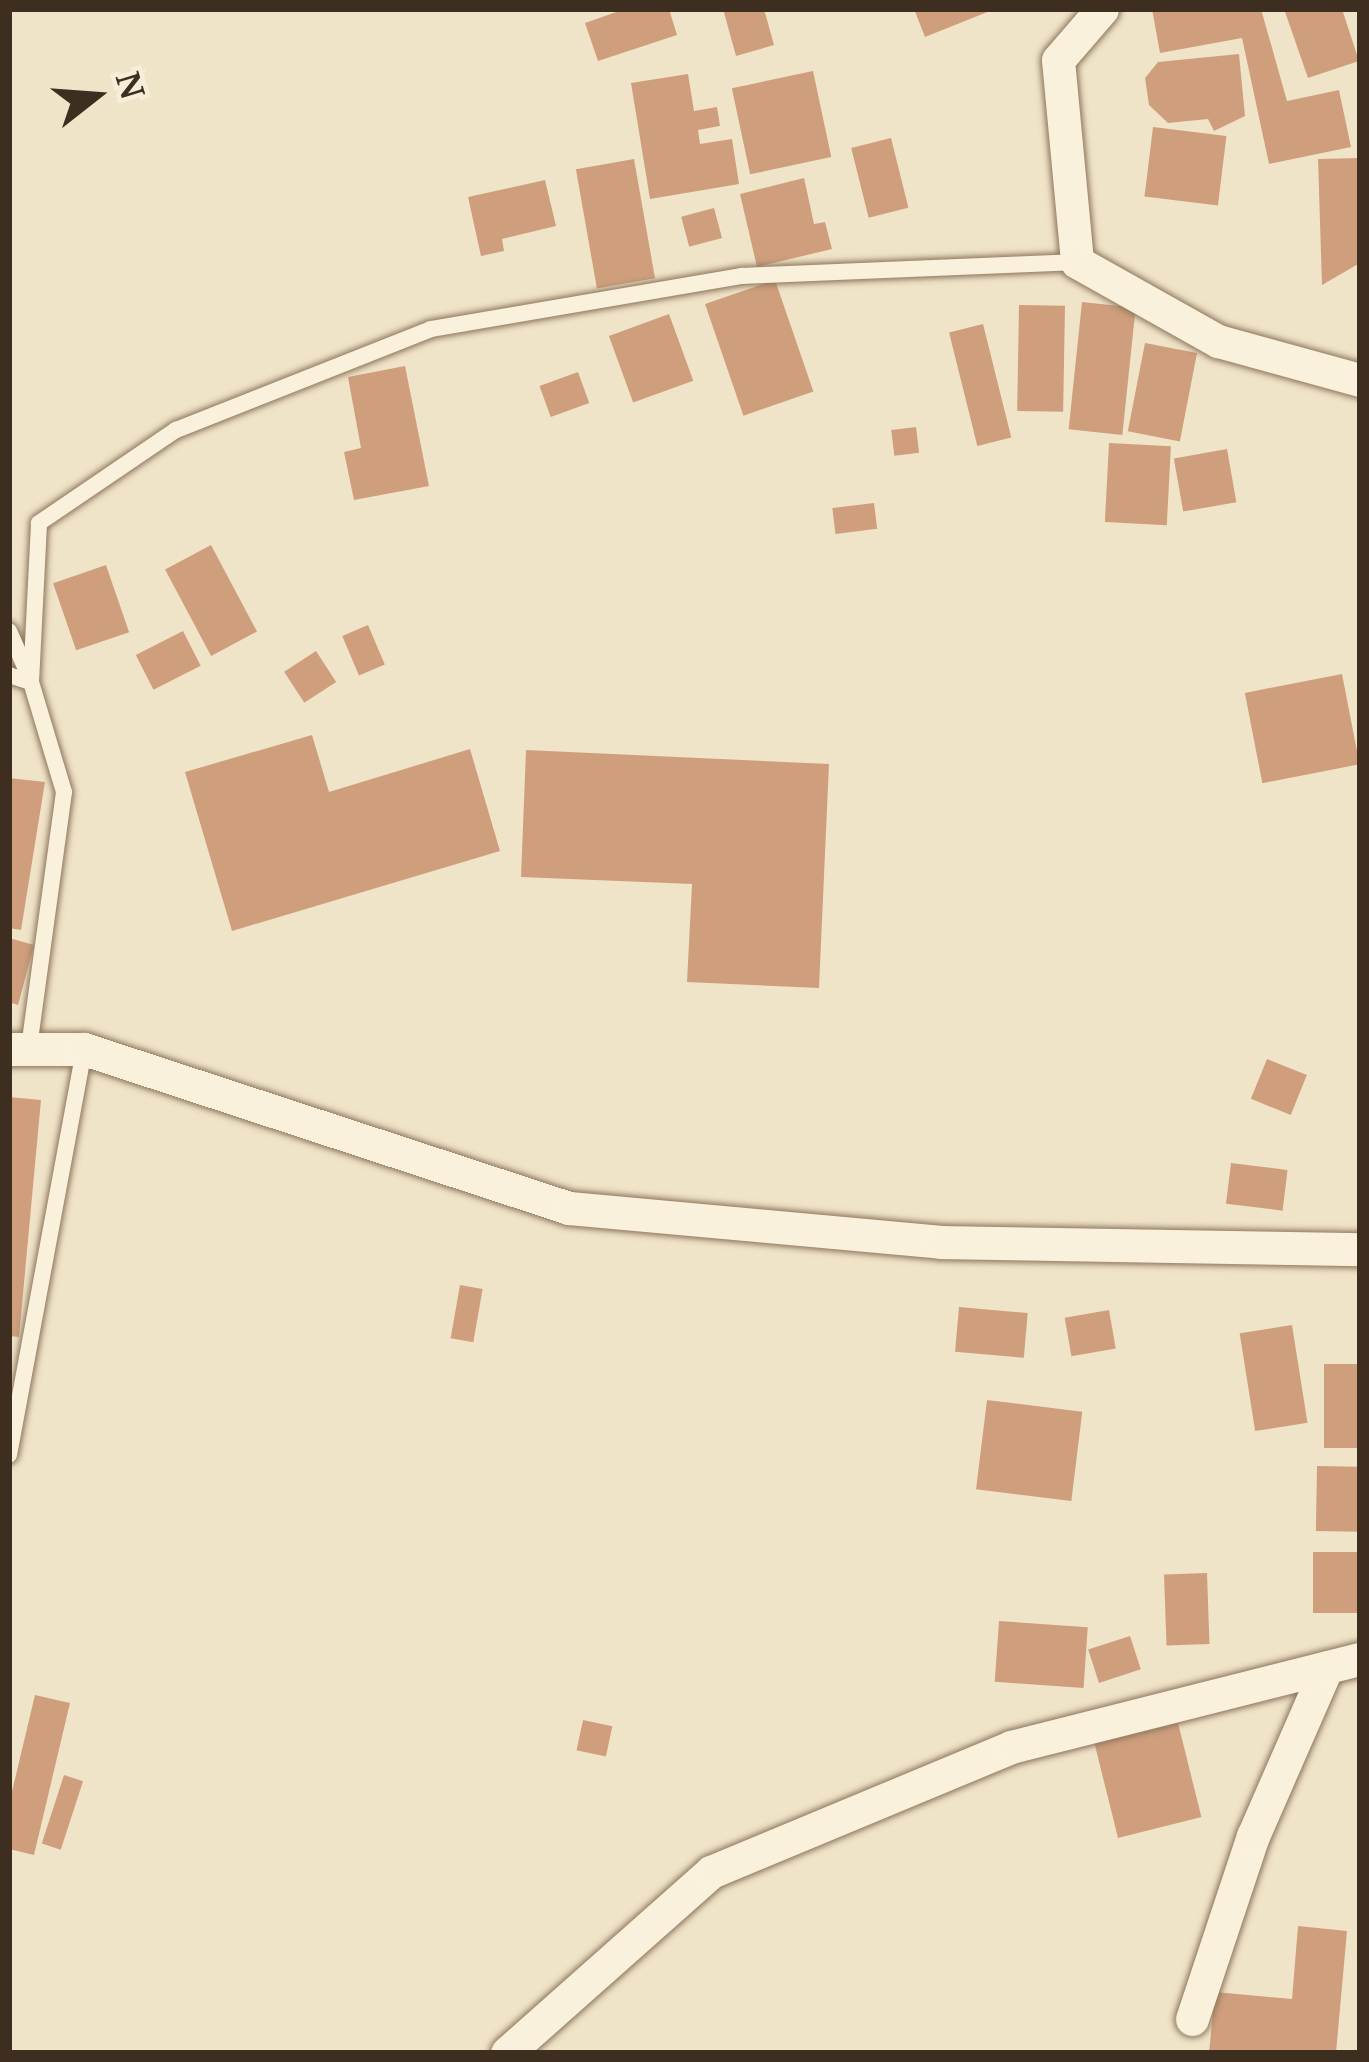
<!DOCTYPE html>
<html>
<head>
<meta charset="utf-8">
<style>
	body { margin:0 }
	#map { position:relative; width:1369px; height:2062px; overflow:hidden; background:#f0e4c8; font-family:"Noto Serif",serif }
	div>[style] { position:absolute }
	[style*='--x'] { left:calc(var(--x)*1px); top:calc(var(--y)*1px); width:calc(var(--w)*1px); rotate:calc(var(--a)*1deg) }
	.building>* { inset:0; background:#cf9f7d; transform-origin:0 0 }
	.roads { filter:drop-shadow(0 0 3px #8d765c) drop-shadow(0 0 3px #8d765c) }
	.service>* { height:16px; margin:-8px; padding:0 8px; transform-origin:8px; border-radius:8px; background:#faf1dc }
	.minor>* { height:33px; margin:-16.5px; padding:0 16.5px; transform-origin:16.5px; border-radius:16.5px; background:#faf1dc }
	span { translate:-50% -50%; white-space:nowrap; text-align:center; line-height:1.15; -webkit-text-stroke:9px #f7eed8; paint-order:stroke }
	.frame { position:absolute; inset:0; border:12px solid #3d2e20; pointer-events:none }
	.north { position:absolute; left:36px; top:36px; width:120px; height:120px; -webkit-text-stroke:9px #f7eed8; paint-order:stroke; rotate:73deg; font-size:33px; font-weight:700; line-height:48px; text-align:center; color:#3d2e20 }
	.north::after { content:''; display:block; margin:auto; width:42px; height:54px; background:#3d2e20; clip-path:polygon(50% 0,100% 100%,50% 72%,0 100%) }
</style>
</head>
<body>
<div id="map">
	<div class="building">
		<i style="clip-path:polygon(625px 9px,669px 9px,677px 35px,598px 61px,585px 23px)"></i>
		<i style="clip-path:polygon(723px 9px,764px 9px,774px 45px,736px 56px)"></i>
		<i style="clip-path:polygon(914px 9px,995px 9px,925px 37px)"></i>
		<i style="clip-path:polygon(1152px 9px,1261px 9px,1287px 101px,1339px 90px,1351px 147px,1269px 164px,1242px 38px,1160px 53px)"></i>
		<i style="clip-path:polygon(1284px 9px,1342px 9px,1359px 61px,1308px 78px)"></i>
		<i style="clip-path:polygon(1239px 54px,1245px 116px,1214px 131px,1208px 119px,1168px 123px,1149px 105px,1145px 78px,1158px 62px)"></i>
		<i style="left:813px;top:71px;width:88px;height:83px;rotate:78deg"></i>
		<i style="clip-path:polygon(688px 74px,694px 111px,717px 107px,720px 126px,698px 130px,700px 144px,732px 139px,739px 184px,650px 199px,631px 83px)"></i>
		<i style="left:1153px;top:127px;width:74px;height:70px;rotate:7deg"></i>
		<i style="left:891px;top:138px;width:72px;height:41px;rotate:76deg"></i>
		<i style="clip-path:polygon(1360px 158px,1360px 263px,1322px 285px,1318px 159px)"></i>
		<i style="left:634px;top:159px;width:121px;height:59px;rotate:80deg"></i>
		<i style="clip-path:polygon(804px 178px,814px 224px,825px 222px,832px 249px,757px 267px,740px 194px)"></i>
		<i style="clip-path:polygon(545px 180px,556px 226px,502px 239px,504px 251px,481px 256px,468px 197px)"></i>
		<i style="left:714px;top:208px;width:31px;height:34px;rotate:75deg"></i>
		<i style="left:775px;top:280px;width:118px;height:74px;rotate:71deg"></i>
		<i style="left:1082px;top:302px;width:54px;height:128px;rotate:6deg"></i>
		<i style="left:1019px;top:305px;width:46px;height:106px;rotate:1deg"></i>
		<i style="left:669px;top:314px;width:71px;height:64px;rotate:70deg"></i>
		<i style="left:983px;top:324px;width:117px;height:35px;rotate:76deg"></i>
		<i style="left:1145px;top:343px;width:53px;height:90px;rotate:11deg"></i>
		<i style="clip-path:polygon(405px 366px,429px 486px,354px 500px,344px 452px,361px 448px,348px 377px)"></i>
		<i style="left:578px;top:372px;width:33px;height:41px;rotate:70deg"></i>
		<i style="left:916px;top:427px;width:26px;height:25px;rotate:83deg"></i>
		<i style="left:1109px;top:443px;width:62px;height:79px;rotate:3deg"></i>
		<i style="left:1227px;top:449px;width:54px;height:54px;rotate:80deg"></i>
		<i style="left:874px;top:503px;width:26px;height:42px;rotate:83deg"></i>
		<i style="left:211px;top:545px;width:98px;height:52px;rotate:62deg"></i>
		<i style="left:106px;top:565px;width:71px;height:56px;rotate:71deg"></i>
		<i style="left:368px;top:625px;width:43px;height:28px;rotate:67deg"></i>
		<i style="left:183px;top:631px;width:39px;height:53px;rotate:63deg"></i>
		<i style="left:316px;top:651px;width:37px;height:38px;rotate:57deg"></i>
		<i style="left:1342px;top:674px;width:92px;height:99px;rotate:79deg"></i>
		<i style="clip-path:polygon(312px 735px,329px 792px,470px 749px,500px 851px,232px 931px,185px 772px)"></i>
		<i style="clip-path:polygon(526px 750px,829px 764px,819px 988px,687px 982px,692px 884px,521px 877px)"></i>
		<i style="clip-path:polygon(9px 778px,45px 782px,21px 930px,9px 928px)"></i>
		<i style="clip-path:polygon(9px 938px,34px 945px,18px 1005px,9px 1002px)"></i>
		<i style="left:1267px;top:1059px;width:43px;height:43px;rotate:22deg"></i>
		<i style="clip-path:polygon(9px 1097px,41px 1100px,19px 1337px,9px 1336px)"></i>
		<i style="left:1231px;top:1163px;width:57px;height:41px;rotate:7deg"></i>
		<i style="left:460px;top:1285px;width:23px;height:54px;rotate:10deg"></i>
		<i style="left:959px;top:1307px;width:69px;height:45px;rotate:5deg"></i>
		<i style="left:1109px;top:1310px;width:39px;height:45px;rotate:80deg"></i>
		<i style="left:1292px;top:1325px;width:99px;height:53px;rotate:81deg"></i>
		<i style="left:1324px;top:1364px;width:36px;height:84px"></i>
		<i style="left:987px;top:1400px;width:96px;height:90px;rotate:7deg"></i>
		<i style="left:1317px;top:1466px;width:43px;height:65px;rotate:1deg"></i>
		<i style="left:1360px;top:1552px;width:61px;height:47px;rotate:90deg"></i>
		<i style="left:1207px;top:1573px;width:71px;height:43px;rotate:88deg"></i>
		<i style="left:999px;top:1621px;width:89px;height:61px;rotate:4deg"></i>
		<i style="left:1130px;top:1636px;width:35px;height:44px;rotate:72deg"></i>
		<i style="clip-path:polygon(35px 1695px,70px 1703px,34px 1855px,9px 1849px,9px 1804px)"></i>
		<i style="left:583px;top:1720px;width:30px;height:31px;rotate:12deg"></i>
		<i style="left:1178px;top:1723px;width:97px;height:86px;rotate:76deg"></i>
		<i style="left:64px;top:1775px;width:20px;height:72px;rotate:18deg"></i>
		<i style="clip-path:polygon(1298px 1926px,1347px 1931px,1336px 2053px,1209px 2053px,1215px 1992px,1292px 1999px)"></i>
	</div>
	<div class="roads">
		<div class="service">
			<i style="--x:9;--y:631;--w:49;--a:66"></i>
			<i style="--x:9;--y:675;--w:23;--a:18"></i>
			<i style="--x:31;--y:682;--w:115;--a:73.3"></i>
			<i style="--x:64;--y:792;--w:258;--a:97.8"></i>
			<i style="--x:31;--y:682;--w:159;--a:-87.1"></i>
			<i style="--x:39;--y:523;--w:166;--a:-34.2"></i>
			<i style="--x:176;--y:430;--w:274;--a:-21.6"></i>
			<i style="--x:431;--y:329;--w:315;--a:-9.7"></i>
			<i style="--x:742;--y:276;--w:335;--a:-2.4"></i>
			<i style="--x:9;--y:1455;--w:413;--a:-79.5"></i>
		</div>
		<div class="minor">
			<i style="--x:1102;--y:9;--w:67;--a:130.8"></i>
			<i style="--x:1058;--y:60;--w:203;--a:84.6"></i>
			<i style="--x:1077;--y:262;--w:162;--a:29.3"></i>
			<i style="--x:1218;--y:341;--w:147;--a:15.4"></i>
			<i style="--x:9;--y:1049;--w:75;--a:0"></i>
			<i style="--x:84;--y:1049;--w:510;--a:18.15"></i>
			<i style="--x:569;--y:1208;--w:374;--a:5.2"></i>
			<i style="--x:941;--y:1242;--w:419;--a:1"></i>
			<i style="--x:1192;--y:2019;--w:193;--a:-71.6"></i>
			<i style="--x:1253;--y:1836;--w:184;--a:-66.4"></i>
			<i style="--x:507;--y:2053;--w:273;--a:-41.6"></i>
			<i style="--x:711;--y:1872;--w:325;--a:-22.6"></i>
			<i style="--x:1011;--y:1747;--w:360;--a:-14.2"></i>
		</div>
	</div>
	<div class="frame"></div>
	<div class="north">N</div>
</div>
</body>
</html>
